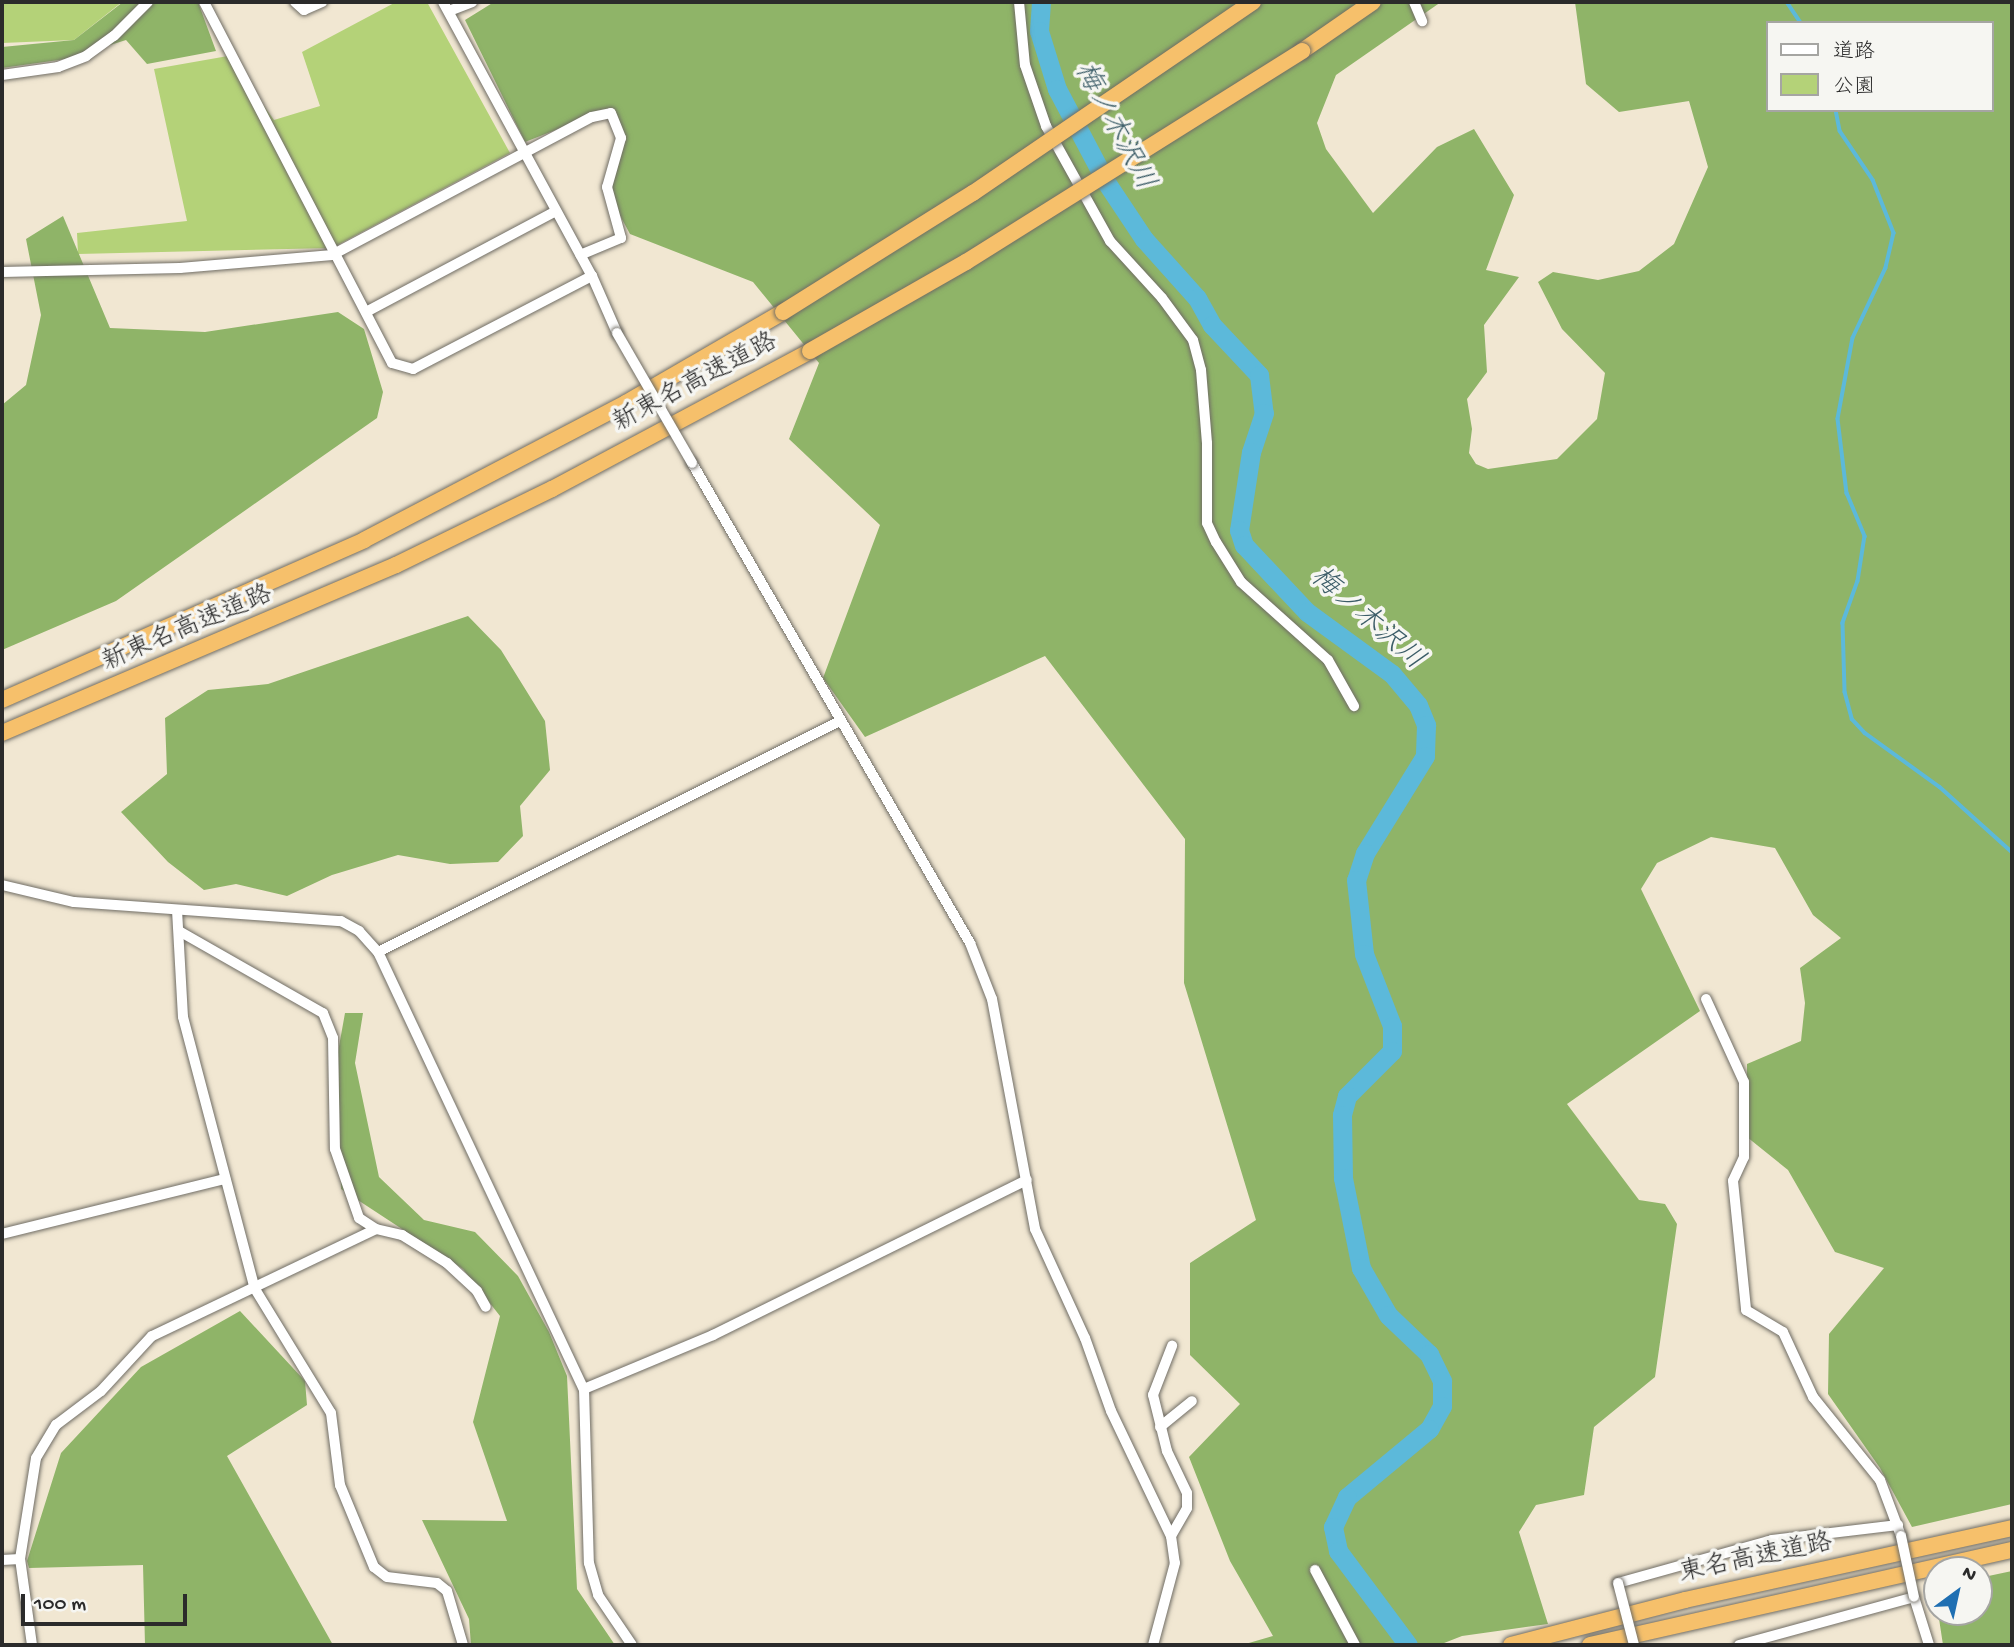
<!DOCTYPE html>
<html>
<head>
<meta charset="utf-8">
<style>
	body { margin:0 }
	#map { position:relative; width:2014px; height:1647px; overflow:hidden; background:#f1e7d2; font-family:"Gochi Hand","Klee One",sans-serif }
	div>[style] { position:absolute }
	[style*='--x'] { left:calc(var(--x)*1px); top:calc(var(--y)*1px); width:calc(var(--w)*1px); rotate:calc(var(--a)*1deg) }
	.green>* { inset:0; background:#b4d278 }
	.forest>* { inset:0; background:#8fb468 }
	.stream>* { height:3.5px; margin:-1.75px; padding:0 1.75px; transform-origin:1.75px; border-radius:1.75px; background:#5cb9da }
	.river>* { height:19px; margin:-9.5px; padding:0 9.5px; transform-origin:9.5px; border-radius:9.5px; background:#5cb9da }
	.roads { filter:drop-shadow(0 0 2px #706d65) drop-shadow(0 0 2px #706d65) }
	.minor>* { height:10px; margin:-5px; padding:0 5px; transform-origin:5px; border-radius:5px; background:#fff }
	.highway>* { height:16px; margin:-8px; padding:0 8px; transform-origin:8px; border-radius:8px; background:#f6c06b }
	.bridges { filter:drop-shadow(0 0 2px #706d65) drop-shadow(0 0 2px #706d65) }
	.minor-bridge>* { height:10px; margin:-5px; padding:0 5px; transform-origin:5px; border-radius:5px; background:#fff }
	.highway-bridge>* { height:16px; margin:-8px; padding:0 8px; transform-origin:8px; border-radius:8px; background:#f6c06b }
	span { translate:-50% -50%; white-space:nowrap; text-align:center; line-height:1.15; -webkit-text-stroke:7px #f6f6f2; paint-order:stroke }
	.street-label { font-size:26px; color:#2b2b2b }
	.water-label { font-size:28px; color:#3c5d68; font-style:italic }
	.frame { position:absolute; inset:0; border:4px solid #2b2b2b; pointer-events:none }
	.legend { position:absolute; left:1766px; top:21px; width:228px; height:91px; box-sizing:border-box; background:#f6f6f2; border:2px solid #a5a5a2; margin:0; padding:9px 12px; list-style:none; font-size:21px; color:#2b2b2b }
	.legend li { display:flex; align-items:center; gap:14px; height:35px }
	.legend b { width:35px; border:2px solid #a5a5a2 }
	.north { position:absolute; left:1923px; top:1556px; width:70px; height:70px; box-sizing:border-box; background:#f6f6f2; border:2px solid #a5a5a2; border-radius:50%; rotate:33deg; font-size:19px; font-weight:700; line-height:28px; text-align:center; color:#2b2b2b }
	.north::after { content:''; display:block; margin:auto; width:24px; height:32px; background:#1f6fb2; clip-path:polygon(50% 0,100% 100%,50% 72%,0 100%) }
	.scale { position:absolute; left:21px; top:1594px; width:166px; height:32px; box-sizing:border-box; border:4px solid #2b2b2b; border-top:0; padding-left:9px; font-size:21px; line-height:24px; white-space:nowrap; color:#2b2b2b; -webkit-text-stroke:5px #f6f6f2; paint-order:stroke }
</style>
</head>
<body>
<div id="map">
	<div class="green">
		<i style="clip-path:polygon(2px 2px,122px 2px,74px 40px,2px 43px)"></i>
		<i style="clip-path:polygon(396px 2px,427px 2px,510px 153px,332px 248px,78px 254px,77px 233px,187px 221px,154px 69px,228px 56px,274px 120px,320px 106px,302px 52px)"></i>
	</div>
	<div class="forest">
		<i style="clip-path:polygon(123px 2px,198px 2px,216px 51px,147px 64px,126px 40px,66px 59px,2px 68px,2px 47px,74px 40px)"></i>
		<i style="clip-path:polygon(evenodd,494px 2px,1441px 2px,1336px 75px,1317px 123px,1326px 149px,1373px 213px,1437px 147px,1474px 129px,1514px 195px,1486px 270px,1519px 277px,1484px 325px,1487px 372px,1467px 399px,1472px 429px,1469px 453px,1476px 464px,1488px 469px,1557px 459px,1597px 419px,1605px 373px,1562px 329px,1538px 282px,1553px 272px,1598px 280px,1639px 271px,1674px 244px,1708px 167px,1689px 101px,1619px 112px,1586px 84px,1575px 2px,2012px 2px,2012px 1504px,1912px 1527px,1880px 1468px,1828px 1394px,1829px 1334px,1884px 1268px,1835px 1252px,1788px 1170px,1747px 1137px,1747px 1064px,1801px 1041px,1805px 1003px,1800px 968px,1841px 938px,1813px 915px,1775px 848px,1711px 837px,1657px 863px,1641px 889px,1700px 1011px,1567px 1104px,1639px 1200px,1665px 1204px,1677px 1224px,1655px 1377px,1594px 1427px,1584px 1495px,1536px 1505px,1519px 1532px,1548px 1624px,1462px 1636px,1439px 1645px,1242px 1645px,1273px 1636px,1230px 1561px,1189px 1457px,1240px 1404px,1190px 1355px,1190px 1263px,1256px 1220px,1184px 983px,1185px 839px,1045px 656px,865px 737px,823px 678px,880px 525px,789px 439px,819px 363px,753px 282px,630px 234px,604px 186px,621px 138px,609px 109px,525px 142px,465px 20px,494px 2px,1767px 23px,1991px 23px,1991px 110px,1767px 110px,1767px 23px)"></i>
		<i style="clip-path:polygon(63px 216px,110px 328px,205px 332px,338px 312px,364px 329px,383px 392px,377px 418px,116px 601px,2px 650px,2px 405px,26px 385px,41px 315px,26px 239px)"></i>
		<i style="clip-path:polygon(468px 616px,501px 650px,545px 721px,550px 770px,520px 806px,523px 836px,498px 862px,450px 864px,398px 855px,332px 875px,287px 896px,236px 884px,204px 890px,168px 862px,121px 812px,167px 774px,165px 718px,208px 690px,268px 684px)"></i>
		<i style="clip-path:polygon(345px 1013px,363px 1013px,355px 1063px,379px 1177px,424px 1220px,475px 1232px,518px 1276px,549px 1332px,567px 1376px,577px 1589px,615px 1645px,471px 1645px,469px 1619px,422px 1520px,507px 1521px,473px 1422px,500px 1316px,463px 1269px,341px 1189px,338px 1052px)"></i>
		<i style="clip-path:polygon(240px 1311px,305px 1381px,307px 1405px,227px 1456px,333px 1645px,145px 1645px,143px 1565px,29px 1568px,27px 1561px,61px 1453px,141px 1367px)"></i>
		<i style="clip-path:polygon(2012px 1571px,2012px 1645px,1943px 1645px,1938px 1612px,1979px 1612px,1979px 1578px)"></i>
	</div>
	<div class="stream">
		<i style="--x:1787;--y:2;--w:25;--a:56"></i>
		<i style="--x:1836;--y:110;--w:21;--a:79"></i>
		<i style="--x:1840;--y:131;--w:59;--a:56"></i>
		<i style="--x:1873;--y:180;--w:57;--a:68.4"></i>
		<i style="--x:1894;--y:233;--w:36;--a:103"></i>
		<i style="--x:1886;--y:268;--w:77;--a:115.2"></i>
		<i style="--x:1853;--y:338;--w:82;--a:100.5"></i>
		<i style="--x:1838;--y:419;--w:75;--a:83.1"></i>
		<i style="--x:1847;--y:493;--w:47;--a:67.3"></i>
		<i style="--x:1865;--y:536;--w:46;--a:98.8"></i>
		<i style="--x:1858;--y:581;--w:45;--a:109.7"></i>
		<i style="--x:1843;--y:623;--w:69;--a:88.3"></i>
		<i style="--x:1845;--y:692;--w:28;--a:75"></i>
		<i style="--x:1852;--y:719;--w:19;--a:47"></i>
		<i style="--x:1865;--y:733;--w:92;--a:35.8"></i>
		<i style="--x:1940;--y:787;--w:97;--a:42.1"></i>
	</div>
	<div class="river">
		<i style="--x:1041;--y:2;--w:29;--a:94"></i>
		<i style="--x:1039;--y:31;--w:61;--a:72.8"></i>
		<i style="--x:1057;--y:89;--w:105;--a:62.2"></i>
		<i style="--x:1106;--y:182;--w:69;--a:56.3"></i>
		<i style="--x:1144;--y:239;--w:79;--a:48.1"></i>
		<i style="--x:1197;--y:298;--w:31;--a:61"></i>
		<i style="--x:1212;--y:325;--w:69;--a:46.8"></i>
		<i style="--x:1259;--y:375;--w:38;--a:83"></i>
		<i style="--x:1264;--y:413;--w:41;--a:108.4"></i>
		<i style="--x:1251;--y:452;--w:79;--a:98.7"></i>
		<i style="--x:1239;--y:530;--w:16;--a:72"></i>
		<i style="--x:1244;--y:545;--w:92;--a:46.8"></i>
		<i style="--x:1307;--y:612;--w:105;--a:36.1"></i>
		<i style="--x:1392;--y:674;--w:40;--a:50"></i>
		<i style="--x:1418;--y:705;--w:22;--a:68"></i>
		<i style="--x:1426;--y:725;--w:31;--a:92"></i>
		<i style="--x:1425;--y:756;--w:114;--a:121.7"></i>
		<i style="--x:1365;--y:853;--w:28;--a:108"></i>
		<i style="--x:1356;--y:880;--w:74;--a:83.8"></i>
		<i style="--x:1364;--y:954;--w:77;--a:68.7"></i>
		<i style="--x:1392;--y:1026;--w:25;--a:90"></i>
		<i style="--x:1392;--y:1051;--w:64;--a:135"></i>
		<i style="--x:1347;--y:1096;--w:20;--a:105"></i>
		<i style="--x:1342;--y:1115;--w:63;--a:89.1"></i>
		<i style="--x:1343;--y:1178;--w:92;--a:78.7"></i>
		<i style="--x:1361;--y:1268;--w:54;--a:60.1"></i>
		<i style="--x:1388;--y:1315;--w:57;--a:43.6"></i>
		<i style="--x:1429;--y:1354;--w:30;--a:64"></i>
		<i style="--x:1442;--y:1381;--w:25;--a:90"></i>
		<i style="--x:1442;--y:1406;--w:26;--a:119"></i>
		<i style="--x:1429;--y:1429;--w:107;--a:140.3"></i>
		<i style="--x:1347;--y:1497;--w:33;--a:115"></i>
		<i style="--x:1333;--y:1527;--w:25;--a:78"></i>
		<i style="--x:1338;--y:1551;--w:117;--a:53.3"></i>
	</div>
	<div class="roads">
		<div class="minor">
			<i style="--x:204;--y:2;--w:407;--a:62.5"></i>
			<i style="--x:392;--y:363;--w:22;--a:16"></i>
			<i style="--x:413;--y:369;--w:202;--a:-27.5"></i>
			<i style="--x:295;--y:2;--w:12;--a:42"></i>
			<i style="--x:304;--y:10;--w:20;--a:-24"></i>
			<i style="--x:443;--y:2;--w:312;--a:61.5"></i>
			<i style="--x:592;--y:276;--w:62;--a:66.3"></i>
			<i style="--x:1019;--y:2;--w:63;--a:84.6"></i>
			<i style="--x:1025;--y:65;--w:65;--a:71"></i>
			<i style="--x:1046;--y:126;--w:132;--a:60.9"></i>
			<i style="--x:1110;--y:241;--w:77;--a:47.6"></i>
			<i style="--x:1162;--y:298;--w:52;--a:53.6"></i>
			<i style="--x:1193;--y:340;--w:31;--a:75"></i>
			<i style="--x:1201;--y:370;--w:73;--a:85.3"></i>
			<i style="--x:1207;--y:443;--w:80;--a:90"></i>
			<i style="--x:1207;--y:523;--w:21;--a:65"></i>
			<i style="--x:1216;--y:542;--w:47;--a:58"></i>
			<i style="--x:1241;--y:582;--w:117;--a:41.9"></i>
			<i style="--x:1328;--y:660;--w:53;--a:60.5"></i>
			<i style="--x:1414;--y:2;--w:21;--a:67"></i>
			<i style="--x:449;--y:11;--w:25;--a:-21"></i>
			<i style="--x:2;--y:75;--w:57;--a:-8.1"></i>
			<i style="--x:58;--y:67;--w:30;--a:-21"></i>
			<i style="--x:86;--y:56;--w:34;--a:-36"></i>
			<i style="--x:114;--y:36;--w:48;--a:-45"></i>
			<i style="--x:2;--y:272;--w:178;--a:-1.3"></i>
			<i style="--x:180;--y:268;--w:153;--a:-4.9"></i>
			<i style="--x:332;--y:255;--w:294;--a:-28"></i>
			<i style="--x:592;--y:117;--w:19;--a:-12"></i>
			<i style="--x:611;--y:113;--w:27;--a:68"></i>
			<i style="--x:621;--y:138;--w:51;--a:105.9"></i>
			<i style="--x:607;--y:187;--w:53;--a:74.6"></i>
			<i style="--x:621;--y:238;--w:44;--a:157.5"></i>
			<i style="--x:366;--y:312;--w:215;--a:-28"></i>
			<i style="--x:692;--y:463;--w:555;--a:59.92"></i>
			<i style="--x:970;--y:943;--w:60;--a:68.6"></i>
			<i style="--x:992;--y:999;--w:234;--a:79.4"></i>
			<i style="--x:1035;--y:1229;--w:120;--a:65.4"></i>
			<i style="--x:1085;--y:1338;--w:77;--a:70.4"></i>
			<i style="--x:1111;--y:1411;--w:139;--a:64.4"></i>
			<i style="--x:1171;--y:1536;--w:27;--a:82"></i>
			<i style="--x:1175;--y:1563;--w:85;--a:105"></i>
			<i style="--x:2;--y:885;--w:74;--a:13.3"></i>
			<i style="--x:74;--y:902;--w:268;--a:4.1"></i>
			<i style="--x:341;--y:921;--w:21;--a:29"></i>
			<i style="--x:359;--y:931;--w:28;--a:48"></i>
			<i style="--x:378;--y:952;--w:483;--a:64.8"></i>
			<i style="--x:584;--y:1389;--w:174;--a:88.4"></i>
			<i style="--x:589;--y:1563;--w:33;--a:74"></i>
			<i style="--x:598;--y:1595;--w:60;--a:55.8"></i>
			<i style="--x:177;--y:910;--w:107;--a:86.8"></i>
			<i style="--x:183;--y:1017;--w:281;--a:75.2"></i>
			<i style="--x:255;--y:1289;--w:145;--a:58.5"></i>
			<i style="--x:331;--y:1413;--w:73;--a:82.9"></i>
			<i style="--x:340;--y:1485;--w:89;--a:67.5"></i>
			<i style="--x:374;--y:1567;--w:16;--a:38"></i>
			<i style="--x:387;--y:1577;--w:50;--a:6.8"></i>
			<i style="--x:437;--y:1583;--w:13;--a:39"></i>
			<i style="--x:447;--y:1591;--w:56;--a:73.5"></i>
			<i style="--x:179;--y:931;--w:166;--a:29.7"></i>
			<i style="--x:323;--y:1013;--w:27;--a:68"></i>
			<i style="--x:333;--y:1038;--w:111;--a:89"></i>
			<i style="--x:335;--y:1149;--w:73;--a:70.8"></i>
			<i style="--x:359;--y:1218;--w:20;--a:33"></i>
			<i style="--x:376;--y:1229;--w:27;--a:13"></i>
			<i style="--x:402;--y:1235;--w:53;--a:31.9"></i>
			<i style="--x:447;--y:1263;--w:41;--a:43"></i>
			<i style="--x:477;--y:1291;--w:18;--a:61"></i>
			<i style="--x:378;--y:952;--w:514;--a:-26.57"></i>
			<i style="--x:1706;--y:999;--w:91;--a:65.4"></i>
			<i style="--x:1744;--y:1082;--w:75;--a:90"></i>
			<i style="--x:1744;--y:1157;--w:26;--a:115"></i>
			<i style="--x:1733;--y:1181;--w:130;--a:84.2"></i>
			<i style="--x:1746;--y:1310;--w:43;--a:30.7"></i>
			<i style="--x:1783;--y:1332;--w:72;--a:65.2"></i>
			<i style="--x:1813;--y:1397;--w:107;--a:51.1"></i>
			<i style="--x:1880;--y:1480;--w:60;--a:69.4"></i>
			<i style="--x:2;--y:1234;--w:230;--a:-13.9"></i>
			<i style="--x:584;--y:1389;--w:140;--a:-22.7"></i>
			<i style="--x:713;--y:1335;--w:350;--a:-26.3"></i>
			<i style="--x:1160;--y:1427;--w:41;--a:-39.1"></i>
			<i style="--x:1171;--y:1536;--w:32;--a:-60"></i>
			<i style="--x:1187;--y:1508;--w:15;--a:-90"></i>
			<i style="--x:1187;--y:1493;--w:47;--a:-115.5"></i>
			<i style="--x:1167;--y:1451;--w:58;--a:-104"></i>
			<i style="--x:1153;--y:1395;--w:53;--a:-68.8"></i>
			<i style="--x:2;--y:1560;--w:18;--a:-3"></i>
			<i style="--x:1315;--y:1570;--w:85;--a:61.9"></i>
			<i style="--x:1618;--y:1583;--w:160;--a:-15.6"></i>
			<i style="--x:1772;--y:1540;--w:127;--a:-6.8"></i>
			<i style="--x:32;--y:1645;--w:87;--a:-97.9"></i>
			<i style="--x:20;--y:1559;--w:102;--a:-81"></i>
			<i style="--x:36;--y:1458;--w:39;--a:-59"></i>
			<i style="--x:56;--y:1425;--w:56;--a:-37.1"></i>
			<i style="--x:101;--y:1391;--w:75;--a:-47.2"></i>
			<i style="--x:152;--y:1336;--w:248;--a:-25.5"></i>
			<i style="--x:1739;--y:1645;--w:181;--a:-15.3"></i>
			<i style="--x:1914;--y:1597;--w:50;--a:72.6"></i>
		</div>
		<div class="highway">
			<i style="--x:1302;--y:51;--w:86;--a:-34.6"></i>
			<i style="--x:2;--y:700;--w:396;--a:-23.8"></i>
			<i style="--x:364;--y:540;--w:296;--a:-27.6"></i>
			<i style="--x:626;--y:403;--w:181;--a:-30.1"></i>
			<i style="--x:2;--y:733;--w:428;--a:-23.1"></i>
			<i style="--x:396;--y:565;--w:174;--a:-26"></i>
			<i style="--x:552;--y:489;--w:293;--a:-28.1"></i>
			<i style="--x:1511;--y:1645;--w:180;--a:-14.5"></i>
			<i style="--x:1685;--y:1600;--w:335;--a:-12.4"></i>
			<i style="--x:1590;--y:1645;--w:433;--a:-12.7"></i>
		</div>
	</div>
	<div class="bridges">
		<div class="minor-bridge">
			<i style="--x:617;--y:333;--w:150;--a:60"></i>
			<i style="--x:1901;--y:1536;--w:62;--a:78"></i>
			<i style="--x:1618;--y:1583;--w:64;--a:75.5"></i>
		</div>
		<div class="highway-bridge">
			<i style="--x:783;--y:312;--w:224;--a:-32.1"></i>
			<i style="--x:973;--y:193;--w:339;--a:-34.3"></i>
			<i style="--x:810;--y:351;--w:180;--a:-29.7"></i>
			<i style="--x:966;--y:262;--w:397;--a:-32.1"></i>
		</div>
	</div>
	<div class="street-label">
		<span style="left:696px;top:384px;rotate:-28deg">新東名高速道路</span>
		<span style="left:188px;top:630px;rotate:-23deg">新東名高速道路</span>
		<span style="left:1756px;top:1560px;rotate:-12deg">東名高速道路</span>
	</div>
	<div class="water-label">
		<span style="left:1113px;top:127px;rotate:62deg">梅ノ木沢川</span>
		<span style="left:1366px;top:620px;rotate:41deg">梅ノ木沢川</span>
	</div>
	<div class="frame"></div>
	<ul class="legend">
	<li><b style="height:9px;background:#fff"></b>道路</li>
	<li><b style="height:19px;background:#b4d278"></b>公園</li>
	</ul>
	<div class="north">N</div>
	<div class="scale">100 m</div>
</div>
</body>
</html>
